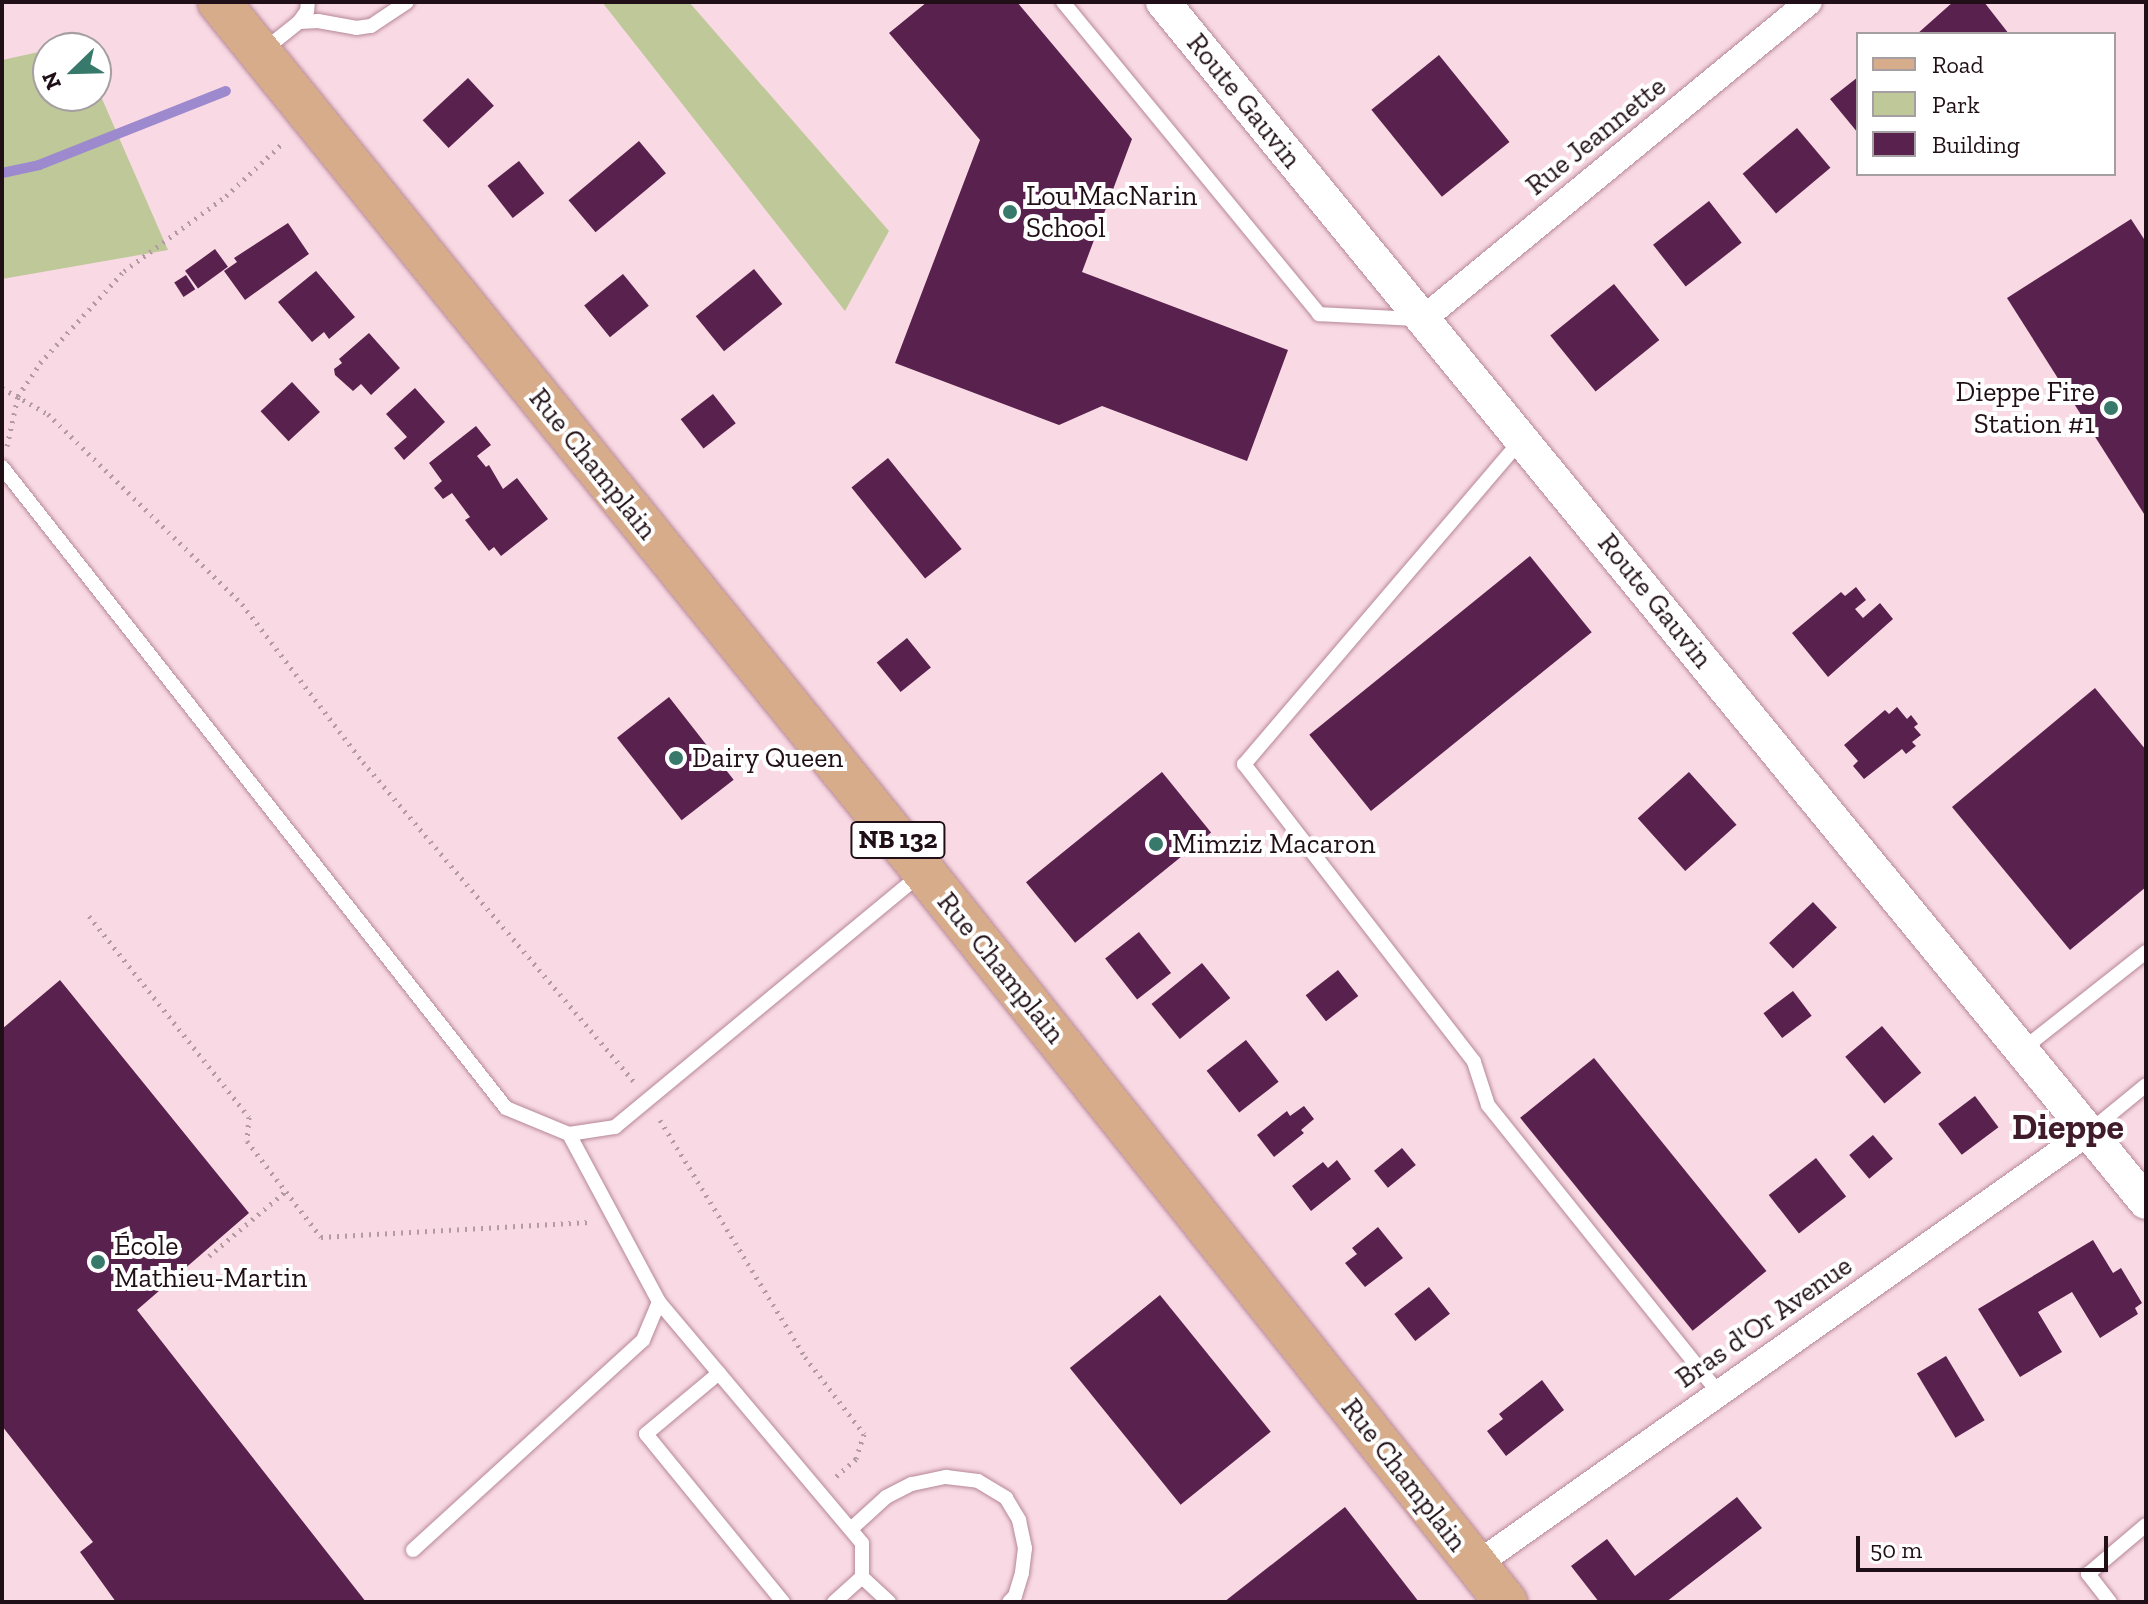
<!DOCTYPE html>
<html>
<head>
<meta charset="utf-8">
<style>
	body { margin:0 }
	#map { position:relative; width:2148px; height:1604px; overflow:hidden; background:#f9dae4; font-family:"Zilla Slab",serif }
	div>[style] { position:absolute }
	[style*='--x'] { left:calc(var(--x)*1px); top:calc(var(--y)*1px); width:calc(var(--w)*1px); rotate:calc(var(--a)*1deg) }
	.green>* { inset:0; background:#bfc899 }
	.stream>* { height:10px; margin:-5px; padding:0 5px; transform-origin:5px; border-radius:5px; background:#9c89ce }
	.building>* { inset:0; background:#59214e; transform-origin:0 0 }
	.path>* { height:5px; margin-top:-2.5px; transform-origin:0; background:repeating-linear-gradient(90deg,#b49aa3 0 2px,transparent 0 8px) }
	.roads { filter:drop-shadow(0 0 2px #b68798) drop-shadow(0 0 2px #b68798) }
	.service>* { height:14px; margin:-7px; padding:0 7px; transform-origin:7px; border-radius:7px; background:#fff }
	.minor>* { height:26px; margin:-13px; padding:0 13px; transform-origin:13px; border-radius:13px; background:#fff }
	.tertiary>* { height:34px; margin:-17px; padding:0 17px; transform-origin:17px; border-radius:17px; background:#fff }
	.primary>* { height:42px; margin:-21px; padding:0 21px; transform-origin:21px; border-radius:21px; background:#d7ac8a }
	.dots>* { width:22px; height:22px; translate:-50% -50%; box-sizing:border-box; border:4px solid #fff; border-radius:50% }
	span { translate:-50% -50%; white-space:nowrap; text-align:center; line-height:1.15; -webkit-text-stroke:8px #fff; paint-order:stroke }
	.shield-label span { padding:2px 6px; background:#fff; border:2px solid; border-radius:6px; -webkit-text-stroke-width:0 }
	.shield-label { font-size:26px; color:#200f16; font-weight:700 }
	.street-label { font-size:28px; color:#200f16 }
	.poi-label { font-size:28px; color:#200f16 }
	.left { translate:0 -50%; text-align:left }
	.right { translate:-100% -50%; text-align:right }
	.district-label { font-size:36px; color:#401b2a; font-weight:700 }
	.frame { position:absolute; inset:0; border:4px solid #200f16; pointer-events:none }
	.legend { position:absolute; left:1856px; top:32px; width:260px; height:144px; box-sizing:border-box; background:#fff; border:2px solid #a69fa2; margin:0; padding:10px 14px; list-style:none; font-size:24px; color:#200f16 }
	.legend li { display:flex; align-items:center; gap:16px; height:40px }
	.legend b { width:40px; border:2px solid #a69fa2 }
	.north { position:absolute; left:32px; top:32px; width:80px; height:80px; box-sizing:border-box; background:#fff; border:2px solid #a69fa2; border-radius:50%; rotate:247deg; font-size:22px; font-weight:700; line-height:32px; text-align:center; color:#200f16 }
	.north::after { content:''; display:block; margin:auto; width:28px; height:36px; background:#37796a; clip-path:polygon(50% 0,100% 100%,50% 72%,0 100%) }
	.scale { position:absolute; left:1856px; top:1536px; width:252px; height:36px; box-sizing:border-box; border:4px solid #200f16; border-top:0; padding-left:10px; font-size:24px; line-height:28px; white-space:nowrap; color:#200f16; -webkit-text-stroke:6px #fff; paint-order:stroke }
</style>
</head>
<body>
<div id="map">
	<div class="green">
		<i style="clip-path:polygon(602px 2px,689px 2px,889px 231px,845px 311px)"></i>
		<i style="clip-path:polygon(48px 50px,48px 96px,96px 96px,96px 85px,168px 250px,2px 279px,2px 60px)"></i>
	</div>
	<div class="stream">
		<i style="--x:2;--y:173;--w:38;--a:-12"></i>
		<i style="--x:39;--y:165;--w:201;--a:-21.6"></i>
	</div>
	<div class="building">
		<i style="clip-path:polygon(927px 2px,1017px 2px,1132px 139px,1082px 272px,1288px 350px,1247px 461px,1102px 406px,1059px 425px,895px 363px,980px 140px,889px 33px)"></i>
		<i style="clip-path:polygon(1953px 2px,1984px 2px,2009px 34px,1917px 34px)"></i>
		<i style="left:1439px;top:55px;width:112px;height:87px;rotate:51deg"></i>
		<i style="clip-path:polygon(1858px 77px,1858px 133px,1830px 99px)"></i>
		<i style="left:468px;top:78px;width:38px;height:62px;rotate:47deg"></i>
		<i style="left:1797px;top:128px;width:52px;height:71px;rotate:50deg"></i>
		<i style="left:639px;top:141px;width:42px;height:92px;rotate:50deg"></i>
		<i style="left:519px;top:161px;width:41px;height:40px;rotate:52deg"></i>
		<i style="left:1709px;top:201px;width:53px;height:71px;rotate:52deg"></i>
		<i style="clip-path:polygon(2131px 219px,2146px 242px,2146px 517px,2007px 298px)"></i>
		<i style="clip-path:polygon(288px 223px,309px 254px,245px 300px,224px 271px,237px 262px,234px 258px)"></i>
		<i style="left:215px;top:249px;width:22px;height:37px;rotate:54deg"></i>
		<i style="left:754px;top:269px;width:45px;height:75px;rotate:51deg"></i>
		<i style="clip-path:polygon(316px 271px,355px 317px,329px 339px,324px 332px,312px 342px,278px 302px)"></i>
		<i style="left:623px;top:274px;width:41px;height:50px;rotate:51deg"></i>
		<i style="left:186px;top:275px;width:17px;height:14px;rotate:57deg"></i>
		<i style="left:1614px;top:284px;width:72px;height:82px;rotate:51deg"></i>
		<i style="clip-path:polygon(369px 333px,400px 368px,371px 395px,361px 384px,353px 391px,335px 375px,334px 369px,342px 363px,339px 359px)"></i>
		<i style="left:292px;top:382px;width:41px;height:43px;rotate:47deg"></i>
		<i style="clip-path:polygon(415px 388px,445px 422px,404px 460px,394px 448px,407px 437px,386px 414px)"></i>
		<i style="left:713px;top:394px;width:37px;height:41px;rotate:52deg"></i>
		<i style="clip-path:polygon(476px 426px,491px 445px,477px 456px,486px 467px,489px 465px,503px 489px,517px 478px,548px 519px,501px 556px,494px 547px,489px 551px,465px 520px,470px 517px,452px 493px,443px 499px,434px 488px,442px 481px,429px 463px)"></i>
		<i style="left:888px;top:458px;width:117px;height:47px;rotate:51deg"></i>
		<i style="left:1530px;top:556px;width:98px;height:284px;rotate:51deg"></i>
		<i style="clip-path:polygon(1856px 587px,1866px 600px,1855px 609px,1863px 618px,1880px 603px,1893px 619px,1828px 677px,1792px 633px,1841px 592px,1845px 596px)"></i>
		<i style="left:907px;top:638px;width:38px;height:39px;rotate:51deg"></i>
		<i style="clip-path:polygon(2095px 688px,2146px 750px,2146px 887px,2070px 950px,1952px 807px)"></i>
		<i style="left:669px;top:697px;width:105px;height:66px;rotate:52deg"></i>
		<i style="clip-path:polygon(1897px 707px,1907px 719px,1911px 715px,1918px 724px,1914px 727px,1921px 735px,1912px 742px,1916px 746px,1906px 754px,1902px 749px,1864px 779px,1853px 766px,1858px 761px,1844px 745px,1885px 710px,1889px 714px)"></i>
		<i style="left:1162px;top:772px;width:78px;height:175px;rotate:51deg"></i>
		<i style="left:1689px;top:772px;width:71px;height:69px;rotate:48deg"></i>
		<i style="left:1813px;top:902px;width:35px;height:60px;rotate:47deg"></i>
		<i style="left:1139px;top:932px;width:52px;height:43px;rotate:52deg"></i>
		<i style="left:1202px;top:963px;width:45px;height:65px;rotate:51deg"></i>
		<i style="left:1338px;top:970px;width:33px;height:41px;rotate:52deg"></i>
		<i style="clip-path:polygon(60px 980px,249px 1213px,137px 1310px,366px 1602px,116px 1602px,80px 1552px,93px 1542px,2px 1426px,2px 1029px)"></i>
		<i style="left:1793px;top:991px;width:31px;height:37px;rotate:53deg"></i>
		<i style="left:1882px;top:1026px;width:61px;height:48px;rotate:50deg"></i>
		<i style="left:1246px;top:1040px;width:53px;height:50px;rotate:52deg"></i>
		<i style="left:1594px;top:1058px;width:274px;height:95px;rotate:51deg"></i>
		<i style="left:1975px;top:1096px;width:39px;height:46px;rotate:53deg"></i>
		<i style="clip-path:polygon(1304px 1106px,1314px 1119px,1301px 1130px,1304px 1133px,1274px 1157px,1257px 1135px,1287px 1111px,1290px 1116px)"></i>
		<i style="left:1873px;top:1135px;width:31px;height:31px;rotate:50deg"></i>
		<i style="left:1402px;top:1148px;width:22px;height:36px;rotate:51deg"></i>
		<i style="left:1816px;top:1158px;width:49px;height:60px;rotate:52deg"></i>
		<i style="clip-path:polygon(1337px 1160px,1351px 1179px,1311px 1211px,1292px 1186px,1323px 1162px,1328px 1168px)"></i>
		<i style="clip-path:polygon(1378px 1227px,1403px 1258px,1365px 1287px,1345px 1263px,1357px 1254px,1352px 1248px)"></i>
		<i style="clip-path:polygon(2093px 1240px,2113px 1273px,2121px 1268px,2142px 1303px,2135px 1308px,2138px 1314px,2100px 1338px,2072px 1292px,2038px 1312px,2062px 1352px,2020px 1377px,1978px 1309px)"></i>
		<i style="left:1429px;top:1287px;width:34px;height:44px;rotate:52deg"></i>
		<i style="left:1160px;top:1295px;width:176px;height:116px;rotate:51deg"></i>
		<i style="left:1946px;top:1356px;width:75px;height:34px;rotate:59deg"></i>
		<i style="clip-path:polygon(1542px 1380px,1564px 1410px,1506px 1456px,1487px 1431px,1503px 1419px,1499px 1414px)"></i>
		<i style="clip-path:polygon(1737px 1497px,1762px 1528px,1666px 1602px,1599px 1602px,1571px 1566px,1607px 1539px,1635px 1576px)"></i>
		<i style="clip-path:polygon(1345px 1507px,1419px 1602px,1224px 1602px)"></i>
	</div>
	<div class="path">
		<i style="--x:2;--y:388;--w:53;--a:29.5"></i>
		<i style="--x:48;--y:414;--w:272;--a:44.4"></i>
		<i style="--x:242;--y:604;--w:199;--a:52.6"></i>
		<i style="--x:363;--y:762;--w:419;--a:49.7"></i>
		<i style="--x:7;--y:446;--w:51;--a:-77.6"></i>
		<i style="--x:18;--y:396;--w:40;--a:-56"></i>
		<i style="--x:40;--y:363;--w:125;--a:-47.6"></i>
		<i style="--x:124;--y:271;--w:127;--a:-36.3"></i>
		<i style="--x:226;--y:196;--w:79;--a:-43"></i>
		<i style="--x:89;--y:916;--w:257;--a:51.5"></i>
		<i style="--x:249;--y:1117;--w:24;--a:95"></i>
		<i style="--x:247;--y:1141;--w:121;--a:52.4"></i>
		<i style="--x:321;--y:1237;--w:269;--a:-3.2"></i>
		<i style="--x:660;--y:1120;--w:278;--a:58.5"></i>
		<i style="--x:805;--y:1357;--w:97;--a:52.5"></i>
		<i style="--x:864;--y:1434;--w:26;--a:108"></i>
		<i style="--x:856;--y:1459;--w:29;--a:139"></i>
		<i style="--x:209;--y:1256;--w:101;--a:-40.2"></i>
	</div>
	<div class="roads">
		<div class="service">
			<i style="--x:1063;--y:2;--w:404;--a:50.6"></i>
			<i style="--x:1319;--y:314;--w:100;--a:2.9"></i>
			<i style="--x:299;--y:22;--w:19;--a:-3"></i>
			<i style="--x:318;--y:21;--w:39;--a:10"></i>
			<i style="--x:356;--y:28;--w:15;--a:-8"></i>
			<i style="--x:371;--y:26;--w:43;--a:-33.7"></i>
			<i style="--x:264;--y:50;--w:45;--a:-38.7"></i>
			<i style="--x:299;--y:22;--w:14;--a:-54"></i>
			<i style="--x:307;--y:11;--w:9;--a:-84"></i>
			<i style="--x:1522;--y:439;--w:428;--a:130.5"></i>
			<i style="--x:1244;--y:764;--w:376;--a:52.3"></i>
			<i style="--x:1474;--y:1062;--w:45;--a:72"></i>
			<i style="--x:1488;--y:1105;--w:369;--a:51.3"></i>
			<i style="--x:2;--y:467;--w:815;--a:51.82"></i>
			<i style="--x:506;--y:1108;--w:68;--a:22.4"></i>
			<i style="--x:569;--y:1134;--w:47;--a:-8.7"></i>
			<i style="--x:615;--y:1127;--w:398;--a:-39.6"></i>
			<i style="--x:2023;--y:1049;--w:157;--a:-38.3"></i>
			<i style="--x:2090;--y:1131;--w:72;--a:-39.4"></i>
			<i style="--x:569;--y:1134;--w:191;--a:61.8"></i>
			<i style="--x:659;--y:1302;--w:315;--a:49.9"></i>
			<i style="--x:862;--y:1543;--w:34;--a:90"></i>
			<i style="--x:862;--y:1577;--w:38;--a:138"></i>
			<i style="--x:719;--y:1373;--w:95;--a:140.1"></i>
			<i style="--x:646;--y:1434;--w:217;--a:50.8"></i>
			<i style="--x:851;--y:1529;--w:47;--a:-42.4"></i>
			<i style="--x:886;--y:1497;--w:29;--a:-27"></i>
			<i style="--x:912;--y:1484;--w:35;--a:-12"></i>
			<i style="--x:946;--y:1477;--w:32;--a:7"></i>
			<i style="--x:978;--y:1481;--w:33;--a:31"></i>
			<i style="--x:1006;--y:1498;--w:26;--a:59"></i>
			<i style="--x:1019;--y:1520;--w:29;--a:78"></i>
			<i style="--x:1025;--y:1548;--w:25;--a:97"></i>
			<i style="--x:1022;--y:1573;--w:24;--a:107"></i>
			<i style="--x:1015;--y:1596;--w:8;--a:135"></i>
			<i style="--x:413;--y:1550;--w:311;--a:-42.4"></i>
			<i style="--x:643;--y:1340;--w:41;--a:-67.2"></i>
			<i style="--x:862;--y:1577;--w:37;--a:43"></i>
			<i style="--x:2110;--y:1602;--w:36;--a:-128"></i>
			<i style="--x:2088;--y:1574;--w:76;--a:-40.2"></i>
		</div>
		<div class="minor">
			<i style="--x:1423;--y:319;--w:499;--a:-39.4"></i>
			<i style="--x:1476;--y:1565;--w:752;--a:-35.25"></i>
		</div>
		<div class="tertiary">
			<i style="--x:1163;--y:2;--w:1551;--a:50.68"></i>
		</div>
		<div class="primary">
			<i style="--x:219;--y:2;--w:1120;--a:50.98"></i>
			<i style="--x:924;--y:872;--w:934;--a:51.44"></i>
		</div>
	</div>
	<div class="dots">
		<i style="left:1010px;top:212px;background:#37796a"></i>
		<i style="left:2111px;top:408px;background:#37796a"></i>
		<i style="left:676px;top:758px;background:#37796a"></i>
		<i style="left:1156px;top:844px;background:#37796a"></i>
		<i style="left:98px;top:1262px;background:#37796a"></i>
	</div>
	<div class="shield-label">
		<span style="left:898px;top:840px">NB 132</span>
	</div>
	<div class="street-label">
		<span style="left:1244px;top:101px;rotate:51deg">Route Gauvin</span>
		<span style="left:1596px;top:136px;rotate:-39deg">Rue Jeannette</span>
		<span style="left:593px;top:464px;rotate:51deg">Rue Champlain</span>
		<span style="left:1655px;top:601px;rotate:51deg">Route Gauvin</span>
		<span style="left:1001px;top:968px;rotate:51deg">Rue Champlain</span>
		<span style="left:1764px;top:1322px;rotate:-35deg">Bras d'Or Avenue</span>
		<span style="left:1404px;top:1475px;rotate:52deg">Rue Champlain</span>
	</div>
	<div class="poi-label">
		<span class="left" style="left:1026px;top:212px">Lou MacNarin<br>School</span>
		<span class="right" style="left:2095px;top:408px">Dieppe Fire<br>Station #1</span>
		<span class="left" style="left:692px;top:758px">Dairy Queen</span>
		<span class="left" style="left:1172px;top:844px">Mimziz Macaron</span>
		<span class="left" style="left:114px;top:1262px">École<br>Mathieu-Martin</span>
	</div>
	<div class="district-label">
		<span style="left:2068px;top:1127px">Dieppe</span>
	</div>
	<div class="frame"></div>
	<ul class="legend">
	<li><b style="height:10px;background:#d7ac8a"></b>Road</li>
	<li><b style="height:22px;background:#bfc899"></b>Park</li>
	<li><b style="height:22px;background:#59214e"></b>Building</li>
	</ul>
	<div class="north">N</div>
	<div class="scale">50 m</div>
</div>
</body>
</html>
